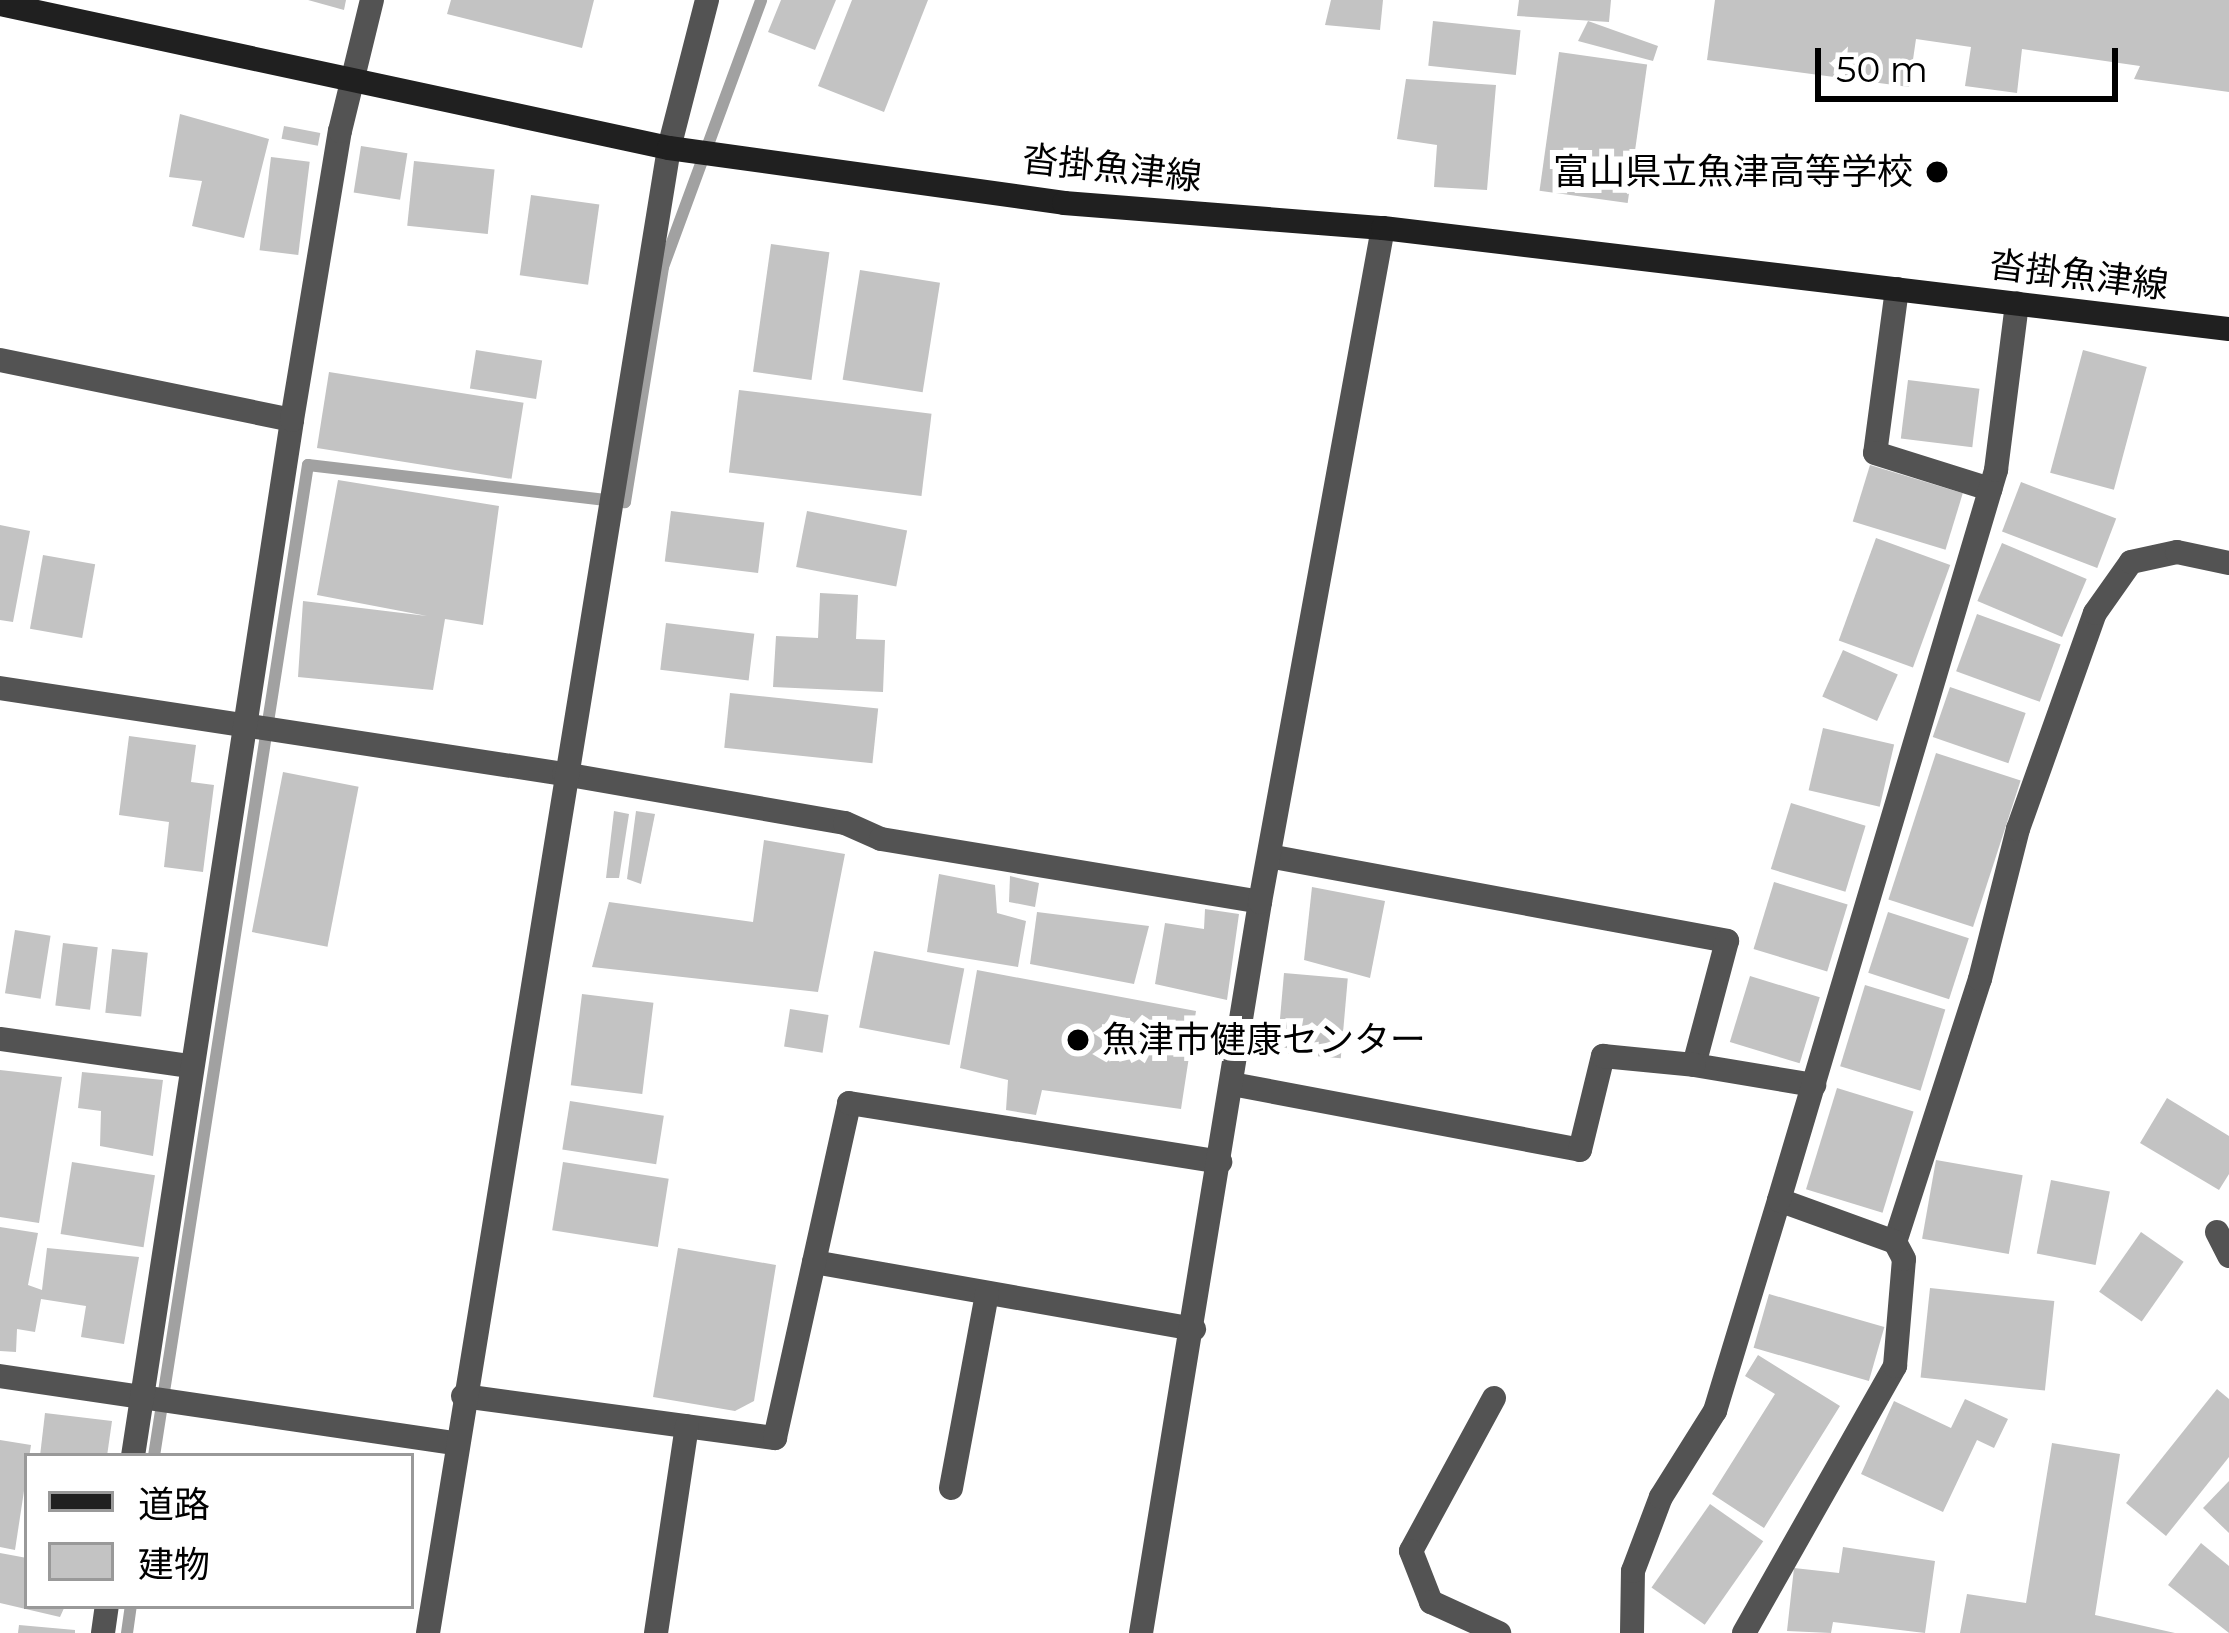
<!DOCTYPE html>
<html>
<head>
<meta charset="utf-8">
<style>
	body { margin:0 }
	#map { position:relative; width:2229px; height:1633px; overflow:hidden; background:#fff; font-family:Montserrat,"Noto Sans JP",sans-serif }
	div>[style] { position:absolute }
	[style*='--x'] { left:calc(var(--x)*1px); top:calc(var(--y)*1px); width:calc(var(--w)*1px); rotate:calc(var(--a)*1deg) }
	.stream>* { height:12px; margin:-6px; padding:0 6px; transform-origin:6px; border-radius:6px; background:#a1a1a1 }
	.building>* { inset:0; background:#c3c3c3; transform-origin:0 0 }
	.minor>* { height:24px; margin:-12px; padding:0 12px; transform-origin:12px; border-radius:12px; background:#535353 }
	.tertiary>* { height:24px; margin:-12px; padding:0 12px; transform-origin:12px; border-radius:12px; background:#535353 }
	.secondary>* { height:24px; margin:-12px; padding:0 12px; transform-origin:12px; border-radius:12px; background:#202020 }
	.dots>* { width:33px; height:33px; translate:-50% -50%; box-sizing:border-box; border:6px solid #fff; border-radius:50% }
	span { translate:-50% -50%; white-space:nowrap; text-align:center; line-height:1.15; -webkit-text-stroke:12px #fff; paint-order:stroke }
	.street-label { font-size:36px; color:#000 }
	.poi-label { font-size:36px; color:#000 }
	.right { translate:-100% -50%; text-align:right }
	.left { translate:0 -50%; text-align:left }
	.legend { position:absolute; left:24px; top:1453px; width:390px; height:156px; box-sizing:border-box; background:#fff; border:3px solid #999; margin:0; padding:15px 21px; list-style:none; font-size:36px; color:#000 }
	.legend li { display:flex; align-items:center; gap:24px; height:60px }
	.legend b { width:60px; border:3px solid #999 }
	.scale { position:absolute; left:1815px; top:48px; width:303px; height:54px; box-sizing:border-box; border:6px solid #000; border-top:0; padding-left:15px; font-size:36px; line-height:42px; white-space:nowrap; color:#000; -webkit-text-stroke:9px #fff; paint-order:stroke }
</style>
</head>
<body>
<div id="map">
	<div class="stream">
		<i style="--x:154;--y:1456;--w:1003;--a:-81.17"></i>
		<i style="--x:308;--y:465;--w:319;--a:6.7"></i>
		<i style="--x:625;--y:502;--w:238;--a:-80.8"></i>
		<i style="--x:663;--y:267;--w:284;--a:-69.8"></i>
		<i style="--x:127;--y:1633;--w:27;--a:-82"></i>
	</div>
	<div class="building">
		<i style="clip-path:polygon(308px 0,346px 0,344px 10px)"></i>
		<i style="clip-path:polygon(451px 0,594px 0,582px 48px,447px 14px)"></i>
		<i style="clip-path:polygon(781px 0,836px 0,815px 50px,768px 32px)"></i>
		<i style="clip-path:polygon(852px 0,928px 0,884px 112px,818px 86px)"></i>
		<i style="clip-path:polygon(1331px 0,1383px 0,1380px 30px,1325px 25px)"></i>
		<i style="clip-path:polygon(1519px 0,1611px 0,1609px 22px,1517px 16px)"></i>
		<i style="clip-path:polygon(1715px 0,2229px 0,2229px 92px,2134px 79px,2140px 66px,2022px 49px,2017px 93px,1965px 86px,1971px 47px,1916px 39px,1909px 87px,1707px 60px)"></i>
		<i style="left:1433px;top:21px;width:88px;height:45px;rotate:6deg"></i>
		<i style="clip-path:polygon(1588px 21px,1658px 46px,1653px 61px,1578px 41px)"></i>
		<i style="left:1559px;top:52px;width:89px;height:140px;rotate:8deg"></i>
		<i style="clip-path:polygon(1406px 79px,1496px 85px,1487px 190px,1434px 187px,1437px 145px,1397px 139px)"></i>
		<i style="clip-path:polygon(180px 114px,269px 139px,244px 238px,192px 226px,202px 181px,169px 177px)"></i>
		<i style="left:284px;top:126px;width:37px;height:13px;rotate:11deg"></i>
		<i style="left:361px;top:146px;width:47px;height:47px;rotate:9deg"></i>
		<i style="left:271px;top:157px;width:39px;height:94px;rotate:7deg"></i>
		<i style="left:414px;top:161px;width:81px;height:65px;rotate:6deg"></i>
		<i style="left:531px;top:195px;width:69px;height:81px;rotate:8deg"></i>
		<i style="left:771px;top:244px;width:59px;height:129px;rotate:8deg"></i>
		<i style="left:860px;top:270px;width:81px;height:111px;rotate:9deg"></i>
		<i style="left:476px;top:350px;width:67px;height:39px;rotate:9deg"></i>
		<i style="left:2083px;top:350px;width:66px;height:127px;rotate:15deg"></i>
		<i style="left:329px;top:372px;width:197px;height:77px;rotate:9deg"></i>
		<i style="left:1908px;top:380px;width:72px;height:59px;rotate:7deg"></i>
		<i style="left:739px;top:390px;width:194px;height:83px;rotate:7deg"></i>
		<i style="left:1870px;top:465px;width:97px;height:59px;rotate:17deg"></i>
		<i style="clip-path:polygon(338px 480px,499px 506px,483px 625px,445px 619px,433px 690px,298px 677px,303px 601px,427px 616px,317px 595px)"></i>
		<i style="left:2021px;top:482px;width:102px;height:53px;rotate:21deg"></i>
		<i style="left:671px;top:511px;width:94px;height:51px;rotate:7deg"></i>
		<i style="left:807px;top:511px;width:102px;height:57px;rotate:11deg"></i>
		<i style="clip-path:polygon(0 525px,30px 531px,13px 622px,0 620px)"></i>
		<i style="left:1876px;top:538px;width:79px;height:109px;rotate:20deg"></i>
		<i style="left:2002px;top:543px;width:92px;height:63px;rotate:23deg"></i>
		<i style="left:43px;top:555px;width:53px;height:75px;rotate:10deg"></i>
		<i style="clip-path:polygon(820px 593px,858px 595px,856px 639px,885px 640px,883px 692px,773px 687px,776px 636px,818px 638px)"></i>
		<i style="left:1977px;top:614px;width:89px;height:61px;rotate:20deg"></i>
		<i style="left:666px;top:623px;width:89px;height:47px;rotate:7deg"></i>
		<i style="left:1843px;top:650px;width:60px;height:51px;rotate:24deg"></i>
		<i style="left:1950px;top:687px;width:80px;height:53px;rotate:19deg"></i>
		<i style="left:730px;top:693px;width:149px;height:55px;rotate:6deg"></i>
		<i style="left:1823px;top:728px;width:73px;height:64px;rotate:13deg"></i>
		<i style="clip-path:polygon(129px 736px,196px 745px,191px 782px,214px 785px,203px 872px,164px 867px,169px 822px,119px 815px)"></i>
		<i style="left:1936px;top:753px;width:89px;height:154px;rotate:18deg"></i>
		<i style="left:283px;top:772px;width:77px;height:163px;rotate:11deg"></i>
		<i style="left:1791px;top:803px;width:78px;height:69px;rotate:17deg"></i>
		<i style="clip-path:polygon(614px 811px,629px 814px,619px 878px,606px 878px)"></i>
		<i style="clip-path:polygon(636px 811px,655px 814px,641px 884px,627px 879px)"></i>
		<i style="clip-path:polygon(764px 840px,845px 854px,818px 992px,592px 967px,609px 902px,753px 922px)"></i>
		<i style="clip-path:polygon(939px 874px,995px 885px,997px 913px,1026px 921px,1018px 967px,927px 952px)"></i>
		<i style="clip-path:polygon(1010px 876px,1039px 883px,1035px 907px,1009px 902px)"></i>
		<i style="left:1774px;top:882px;width:77px;height:70px;rotate:17deg"></i>
		<i style="clip-path:polygon(1312px 887px,1385px 901px,1370px 978px,1304px 960px)"></i>
		<i style="clip-path:polygon(1205px 909px,1239px 914px,1227px 1000px,1155px 984px,1165px 923px,1204px 929px)"></i>
		<i style="clip-path:polygon(1037px 912px,1149px 926px,1134px 984px,1030px 964px)"></i>
		<i style="left:1888px;top:912px;width:85px;height:64px;rotate:18deg"></i>
		<i style="left:15px;top:930px;width:36px;height:64px;rotate:9deg"></i>
		<i style="left:63px;top:943px;width:35px;height:63px;rotate:7deg"></i>
		<i style="left:112px;top:949px;width:36px;height:64px;rotate:6deg"></i>
		<i style="left:874px;top:951px;width:92px;height:78px;rotate:11deg"></i>
		<i style="clip-path:polygon(977px 970px,1196px 1011px,1181px 1109px,1042px 1090px,1036px 1115px,1006px 1110px,1008px 1080px,960px 1068px)"></i>
		<i style="left:1284px;top:973px;width:64px;height:80px;rotate:5deg"></i>
		<i style="left:1750px;top:976px;width:73px;height:69px;rotate:17deg"></i>
		<i style="left:1865px;top:985px;width:84px;height:85px;rotate:17deg"></i>
		<i style="left:582px;top:994px;width:72px;height:92px;rotate:7deg"></i>
		<i style="left:790px;top:1009px;width:39px;height:38px;rotate:9deg"></i>
		<i style="clip-path:polygon(0 1070px,62px 1077px,39px 1223px,0 1217px)"></i>
		<i style="clip-path:polygon(82px 1072px,163px 1080px,153px 1156px,100px 1146px,101px 1111px,78px 1108px)"></i>
		<i style="left:1837px;top:1088px;width:80px;height:106px;rotate:17deg"></i>
		<i style="clip-path:polygon(2167px 1098px,2229px 1136px,2229px 1174px,2219px 1190px,2140px 1143px)"></i>
		<i style="left:570px;top:1101px;width:95px;height:49px;rotate:9deg"></i>
		<i style="left:1936px;top:1160px;width:88px;height:80px;rotate:10deg"></i>
		<i style="left:72px;top:1162px;width:84px;height:73px;rotate:9deg"></i>
		<i style="left:563px;top:1162px;width:107px;height:69px;rotate:9deg"></i>
		<i style="left:2051px;top:1180px;width:60px;height:75px;rotate:11deg"></i>
		<i style="clip-path:polygon(0 1227px,38px 1233px,28px 1285px,42px 1290px,47px 1248px,139px 1257px,124px 1344px,81px 1337px,86px 1306px,41px 1299px,35px 1332px,17px 1329px,16px 1352px,0 1351px)"></i>
		<i style="left:2141px;top:1232px;width:52px;height:73px;rotate:35deg"></i>
		<i style="clip-path:polygon(678px 1248px,776px 1265px,754px 1401px,735px 1411px,653px 1397px)"></i>
		<i style="left:1930px;top:1288px;width:125px;height:90px;rotate:6deg"></i>
		<i style="left:1769px;top:1294px;width:120px;height:56px;rotate:16deg"></i>
		<i style="clip-path:polygon(1758px 1355px,1840px 1406px,1764px 1528px,1712px 1494px,1775px 1394px,1745px 1376px)"></i>
		<i style="clip-path:polygon(2217px 1389px,2229px 1399px,2229px 1457px,2166px 1536px,2126px 1503px)"></i>
		<i style="clip-path:polygon(1965px 1399px,2008px 1419px,1994px 1448px,1977px 1440px,1943px 1512px,1861px 1474px,1894px 1401px,1951px 1428px)"></i>
		<i style="clip-path:polygon(45px 1413px,112px 1421px,107px 1456px,40px 1456px)"></i>
		<i style="clip-path:polygon(0 1440px,31px 1445px,15px 1550px,0 1547px)"></i>
		<i style="clip-path:polygon(2052px 1443px,2120px 1454px,2095px 1615px,2175px 1633px,1960px 1633px,1967px 1594px,2026px 1603px)"></i>
		<i style="clip-path:polygon(2229px 1481px,2229px 1533px,2203px 1508px)"></i>
		<i style="left:1710px;top:1504px;width:65px;height:102px;rotate:35deg"></i>
		<i style="clip-path:polygon(2201px 1543px,2229px 1566px,2229px 1633px,2168px 1585px)"></i>
		<i style="clip-path:polygon(1843px 1547px,1935px 1561px,1925px 1633px,1833px 1622px,1831px 1633px,1787px 1631px,1794px 1568px,1839px 1573px)"></i>
		<i style="clip-path:polygon(0 1553px,27px 1558px,27px 1606px,65px 1606px,60px 1617px,0 1603px)"></i>
		<i style="clip-path:polygon(19px 1625px,75px 1630px,75px 1633px,18px 1633px)"></i>
	</div>
	<div class="minor">
		<i style="--x:1897;--y:289;--w:165;--a:97.6"></i>
		<i style="--x:1875;--y:453;--w:121;--a:17.4"></i>
		<i style="--x:0;--y:360;--w:298;--a:11.6"></i>
		<i style="--x:0;--y:688;--w:571;--a:8.67"></i>
		<i style="--x:564;--y:774;--w:285;--a:9.9"></i>
		<i style="--x:845;--y:823;--w:39;--a:24"></i>
		<i style="--x:881;--y:839;--w:384;--a:9.4"></i>
		<i style="--x:1269;--y:856;--w:466;--a:10.5"></i>
		<i style="--x:1727;--y:941;--w:128;--a:104.9"></i>
		<i style="--x:1694;--y:1065;--w:122;--a:9.5"></i>
		<i style="--x:0;--y:1039;--w:192;--a:8.1"></i>
		<i style="--x:1232;--y:1084;--w:354;--a:10.7"></i>
		<i style="--x:1580;--y:1150;--w:97;--a:-76.3"></i>
		<i style="--x:1603;--y:1056;--w:91;--a:5.6"></i>
		<i style="--x:2217;--y:1232;--w:27;--a:63"></i>
		<i style="--x:1895;--y:1242;--w:276;--a:-72.1"></i>
		<i style="--x:1980;--y:979;--w:155;--a:-75.8"></i>
		<i style="--x:2018;--y:829;--w:229;--a:-70.4"></i>
		<i style="--x:2095;--y:613;--w:62;--a:-54.8"></i>
		<i style="--x:2131;--y:562;--w:47;--a:-12.3"></i>
		<i style="--x:2177;--y:552;--w:53;--a:11.9"></i>
		<i style="--x:814;--y:1262;--w:386;--a:10"></i>
		<i style="--x:0;--y:1376;--w:461;--a:8.4"></i>
		<i style="--x:463;--y:1396;--w:315;--a:7.7"></i>
		<i style="--x:775;--y:1438;--w:343;--a:-77.5"></i>
		<i style="--x:849;--y:1103;--w:376;--a:9"></i>
		<i style="--x:1494;--y:1398;--w:174;--a:118.5"></i>
		<i style="--x:1411;--y:1551;--w:55;--a:68.6"></i>
		<i style="--x:1431;--y:1602;--w:75;--a:24.5"></i>
		<i style="--x:133;--y:1456;--w:1048;--a:-81.27"></i>
		<i style="--x:292;--y:420;--w:293;--a:-80.6"></i>
		<i style="--x:340;--y:131;--w:135;--a:-76.3"></i>
		<i style="--x:951;--y:1488;--w:198;--a:-79.5"></i>
		<i style="--x:103;--y:1633;--w:27;--a:-82"></i>
		<i style="--x:656;--y:1633;--w:209;--a:-81.5"></i>
		<i style="--x:1141;--y:1633;--w:741;--a:-80.75"></i>
		<i style="--x:1260;--y:902;--w:685;--a:-79.66"></i>
		<i style="--x:1632;--y:1633;--w:62;--a:-89.1"></i>
		<i style="--x:1633;--y:1571;--w:79;--a:-69.3"></i>
		<i style="--x:1661;--y:1497;--w:102;--a:-57.9"></i>
		<i style="--x:1715;--y:1411;--w:220;--a:-73.1"></i>
		<i style="--x:1744;--y:1633;--w:307;--a:-60.5"></i>
		<i style="--x:1895;--y:1366;--w:107;--a:-85.2"></i>
		<i style="--x:1904;--y:1259;--w:19;--a:-118"></i>
		<i style="--x:1895;--y:1242;--w:123;--a:-160.1"></i>
		<i style="--x:1779;--y:1200;--w:762;--a:-73.44"></i>
		<i style="--x:1996;--y:470;--w:168;--a:-82.8"></i>
	</div>
	<div class="tertiary">
		<i style="--x:428;--y:1633;--w:1504;--a:-80.78"></i>
		<i style="--x:669;--y:148;--w:153;--a:-75.6"></i>
	</div>
	<div class="secondary">
		<i style="--x:0;--y:4;--w:684;--a:12.15"></i>
		<i style="--x:669;--y:148;--w:399;--a:7.9"></i>
		<i style="--x:1064;--y:203;--w:320;--a:4.5"></i>
		<i style="--x:1383;--y:228;--w:852;--a:6.81"></i>
	</div>
	<div class="dots">
		<i style="left:1937px;top:172px;background:#000"></i>
		<i style="left:1078px;top:1040px;background:#000"></i>
	</div>
	<div class="street-label">
		<span style="left:1112px;top:168px;rotate:6deg">沓掛魚津線</span>
		<span style="left:2079px;top:275px;rotate:7deg">沓掛魚津線</span>
	</div>
	<div class="poi-label">
		<span class="right" style="left:1913px;top:172px">富山県立魚津高等学校</span>
		<span class="left" style="left:1102px;top:1040px">魚津市健康センター</span>
	</div>
	<ul class="legend">
	<li><b style="height:15px;background:#202020"></b>道路</li>
	<li><b style="height:33px;background:#c3c3c3"></b>建物</li>
	</ul>
	<div class="scale">50 m</div>
</div>
</body>
</html>
